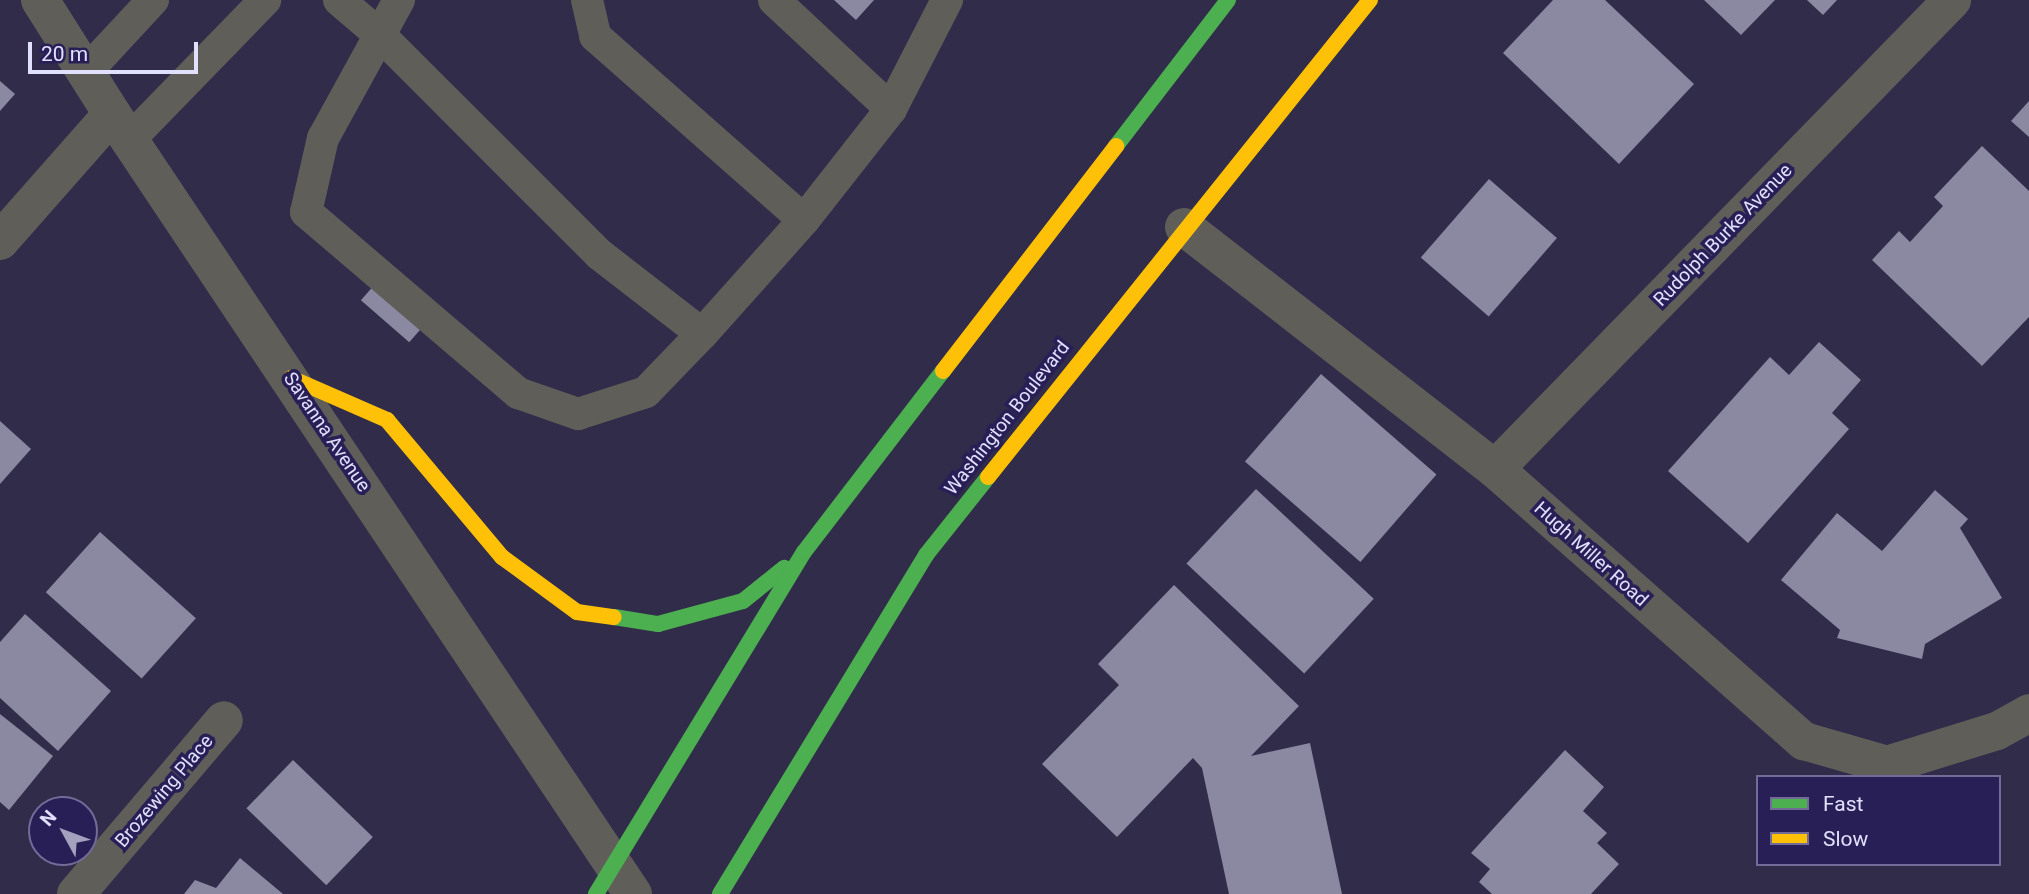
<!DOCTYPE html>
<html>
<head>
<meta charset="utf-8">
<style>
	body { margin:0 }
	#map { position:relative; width:2029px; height:894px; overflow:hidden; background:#312c4a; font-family:Roboto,sans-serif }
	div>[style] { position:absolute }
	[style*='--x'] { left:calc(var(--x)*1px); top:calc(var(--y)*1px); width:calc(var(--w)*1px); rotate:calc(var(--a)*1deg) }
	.building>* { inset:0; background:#8b88a1; transform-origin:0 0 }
	.lane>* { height:32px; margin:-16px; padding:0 16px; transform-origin:16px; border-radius:16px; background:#5f5e59 }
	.street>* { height:38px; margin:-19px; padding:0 19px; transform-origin:19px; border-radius:19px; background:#5f5e59 }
	.fast>* { height:16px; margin:-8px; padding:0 8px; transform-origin:8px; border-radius:8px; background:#4caf50 }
	.slow>* { height:16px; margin:-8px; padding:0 8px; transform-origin:8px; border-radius:8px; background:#ffc107 }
	span { translate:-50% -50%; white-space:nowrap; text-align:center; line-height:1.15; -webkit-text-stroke:7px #291f57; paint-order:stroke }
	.street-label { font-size:19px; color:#e1e0fd }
	.legend { position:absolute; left:1756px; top:775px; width:245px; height:91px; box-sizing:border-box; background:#291f57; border:2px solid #736c99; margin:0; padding:9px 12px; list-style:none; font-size:21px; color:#e1e0fd }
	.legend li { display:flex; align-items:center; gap:14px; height:35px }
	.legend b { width:35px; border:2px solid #736c99 }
	.north { position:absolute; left:28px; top:796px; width:70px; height:70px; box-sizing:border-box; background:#291f57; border:2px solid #736c99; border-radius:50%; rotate:311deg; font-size:19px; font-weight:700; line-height:28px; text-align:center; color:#e1e0fd }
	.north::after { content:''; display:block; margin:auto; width:24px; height:32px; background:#a3a1be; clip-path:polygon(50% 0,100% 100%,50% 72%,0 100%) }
	.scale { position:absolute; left:28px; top:42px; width:170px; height:32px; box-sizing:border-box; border:4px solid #e1e0fd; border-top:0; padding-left:9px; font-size:21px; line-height:24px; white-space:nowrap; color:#e1e0fd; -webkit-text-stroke:5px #291f57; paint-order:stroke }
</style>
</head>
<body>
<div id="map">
	<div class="building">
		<i style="clip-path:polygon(834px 0,874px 0,856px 20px)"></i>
		<i style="clip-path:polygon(1553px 0,1605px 0,1694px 84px,1619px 164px,1503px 53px)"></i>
		<i style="clip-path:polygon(1704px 0,1775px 0,1741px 35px)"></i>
		<i style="clip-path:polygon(1807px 0,1837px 0,1823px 15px)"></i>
		<i style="clip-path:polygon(0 81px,15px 94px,0 111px)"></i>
		<i style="clip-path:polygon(2029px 101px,2029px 137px,2011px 121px)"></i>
		<i style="clip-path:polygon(1982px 146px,2029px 191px,2029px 317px,1982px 366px,1872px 260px,1899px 231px,1910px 242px,1943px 206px,1934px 197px)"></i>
		<i style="left:1489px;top:179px;width:90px;height:104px;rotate:41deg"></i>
		<i style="left:376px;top:283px;width:64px;height:23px;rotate:41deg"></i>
		<i style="clip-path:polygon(1819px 342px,1861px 380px,1832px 413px,1849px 429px,1748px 543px,1668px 471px,1770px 357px,1789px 375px)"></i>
		<i style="left:1321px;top:374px;width:153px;height:116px;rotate:41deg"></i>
		<i style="clip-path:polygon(0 421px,31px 449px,0 484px)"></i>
		<i style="left:1256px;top:489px;width:161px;height:102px;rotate:43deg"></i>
		<i style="clip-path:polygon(1935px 490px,1968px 519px,1960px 528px,2002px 598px,1925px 644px,1922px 659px,1837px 638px,1840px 630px,1781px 580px,1837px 513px,1882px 551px)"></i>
		<i style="left:100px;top:532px;width:129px;height:81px;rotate:42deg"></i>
		<i style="clip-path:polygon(1174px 585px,1299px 706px,1251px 756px,1310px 743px,1342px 894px,1229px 894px,1202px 768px,1193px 758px,1117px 837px,1042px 764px,1119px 685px,1098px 664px)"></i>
		<i style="clip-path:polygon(25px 614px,111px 691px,58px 751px,0 698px,0 642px)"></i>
		<i style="clip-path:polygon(0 714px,53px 756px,9px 810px,0 802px)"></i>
		<i style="clip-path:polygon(1565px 750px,1604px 787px,1583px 811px,1607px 833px,1597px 843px,1619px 864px,1591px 894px,1492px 894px,1479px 882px,1490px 869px,1471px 853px)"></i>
		<i style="left:293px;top:760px;width:111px;height:67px;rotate:44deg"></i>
		<i style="clip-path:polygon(240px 858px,283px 894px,184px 894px,195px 880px,216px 888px)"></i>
	</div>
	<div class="lane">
		<i style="--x:339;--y:0;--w:54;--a:40.5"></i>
		<i style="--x:380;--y:35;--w:310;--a:45"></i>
		<i style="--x:599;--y:254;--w:130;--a:37.8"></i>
		<i style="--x:702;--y:334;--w:153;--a:-48.2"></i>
		<i style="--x:804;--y:220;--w:141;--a:-51.9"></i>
		<i style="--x:891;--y:109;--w:123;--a:-62.8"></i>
		<i style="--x:399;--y:0;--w:158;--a:118.8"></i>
		<i style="--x:323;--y:138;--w:76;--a:102.9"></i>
		<i style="--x:306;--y:212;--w:279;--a:40.5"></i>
		<i style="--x:518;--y:393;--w:64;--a:19.3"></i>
		<i style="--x:578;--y:414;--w:71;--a:-17.9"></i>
		<i style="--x:646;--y:392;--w:81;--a:-46"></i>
		<i style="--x:587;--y:0;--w:37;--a:77"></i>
		<i style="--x:595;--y:36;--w:278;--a:41.4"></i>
		<i style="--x:774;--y:0;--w:160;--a:43"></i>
		<i style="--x:87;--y:71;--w:97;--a:-47.1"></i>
		<i style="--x:130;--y:139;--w:194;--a:-45.8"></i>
	</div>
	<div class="street">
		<i style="--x:40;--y:0;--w:135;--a:57.7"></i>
		<i style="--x:112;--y:114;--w:938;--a:56.26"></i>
		<i style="--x:1184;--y:227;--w:394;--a:37.9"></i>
		<i style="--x:1495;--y:469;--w:412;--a:41.4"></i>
		<i style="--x:1804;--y:741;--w:86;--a:16.1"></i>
		<i style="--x:1887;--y:765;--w:115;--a:-17.2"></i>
		<i style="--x:1997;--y:731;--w:37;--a:-29"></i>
		<i style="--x:0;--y:241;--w:169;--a:-48.6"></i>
		<i style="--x:1495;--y:469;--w:655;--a:-45.74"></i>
		<i style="--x:76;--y:894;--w:228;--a:-49.6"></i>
	</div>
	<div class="fast">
		<i style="--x:1116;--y:146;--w:184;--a:-52.5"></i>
		<i style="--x:614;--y:617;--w:45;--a:9"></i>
		<i style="--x:658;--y:624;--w:88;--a:-15.1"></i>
		<i style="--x:743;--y:601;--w:53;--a:-38.8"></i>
		<i style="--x:596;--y:894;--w:400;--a:-58.7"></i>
		<i style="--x:804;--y:552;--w:228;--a:-52.5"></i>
		<i style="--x:720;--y:894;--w:397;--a:-58.7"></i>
		<i style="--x:926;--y:555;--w:100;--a:-51.5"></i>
	</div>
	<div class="slow">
		<i style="--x:943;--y:371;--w:284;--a:-52.4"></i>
		<i style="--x:291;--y:378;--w:105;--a:23.6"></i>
		<i style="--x:387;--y:420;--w:179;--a:50"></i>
		<i style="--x:502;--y:557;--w:93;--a:36.3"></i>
		<i style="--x:577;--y:612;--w:37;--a:8"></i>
		<i style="--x:988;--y:477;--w:611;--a:-51.31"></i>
	</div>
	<div class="street-label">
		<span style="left:1723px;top:235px;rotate:-46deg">Rudolph Burke Avenue</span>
		<span style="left:1007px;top:418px;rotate:-52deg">Washington Boulevard</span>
		<span style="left:327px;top:432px;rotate:56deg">Savanna Avenue</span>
		<span style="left:1591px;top:554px;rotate:42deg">Hugh Miller Road</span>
		<span style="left:164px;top:791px;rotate:-50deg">Brozewing Place</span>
	</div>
	<ul class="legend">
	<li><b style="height:9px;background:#4caf50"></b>Fast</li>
	<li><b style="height:9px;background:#ffc107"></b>Slow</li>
	</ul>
	<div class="north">N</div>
	<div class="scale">20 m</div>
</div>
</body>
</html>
